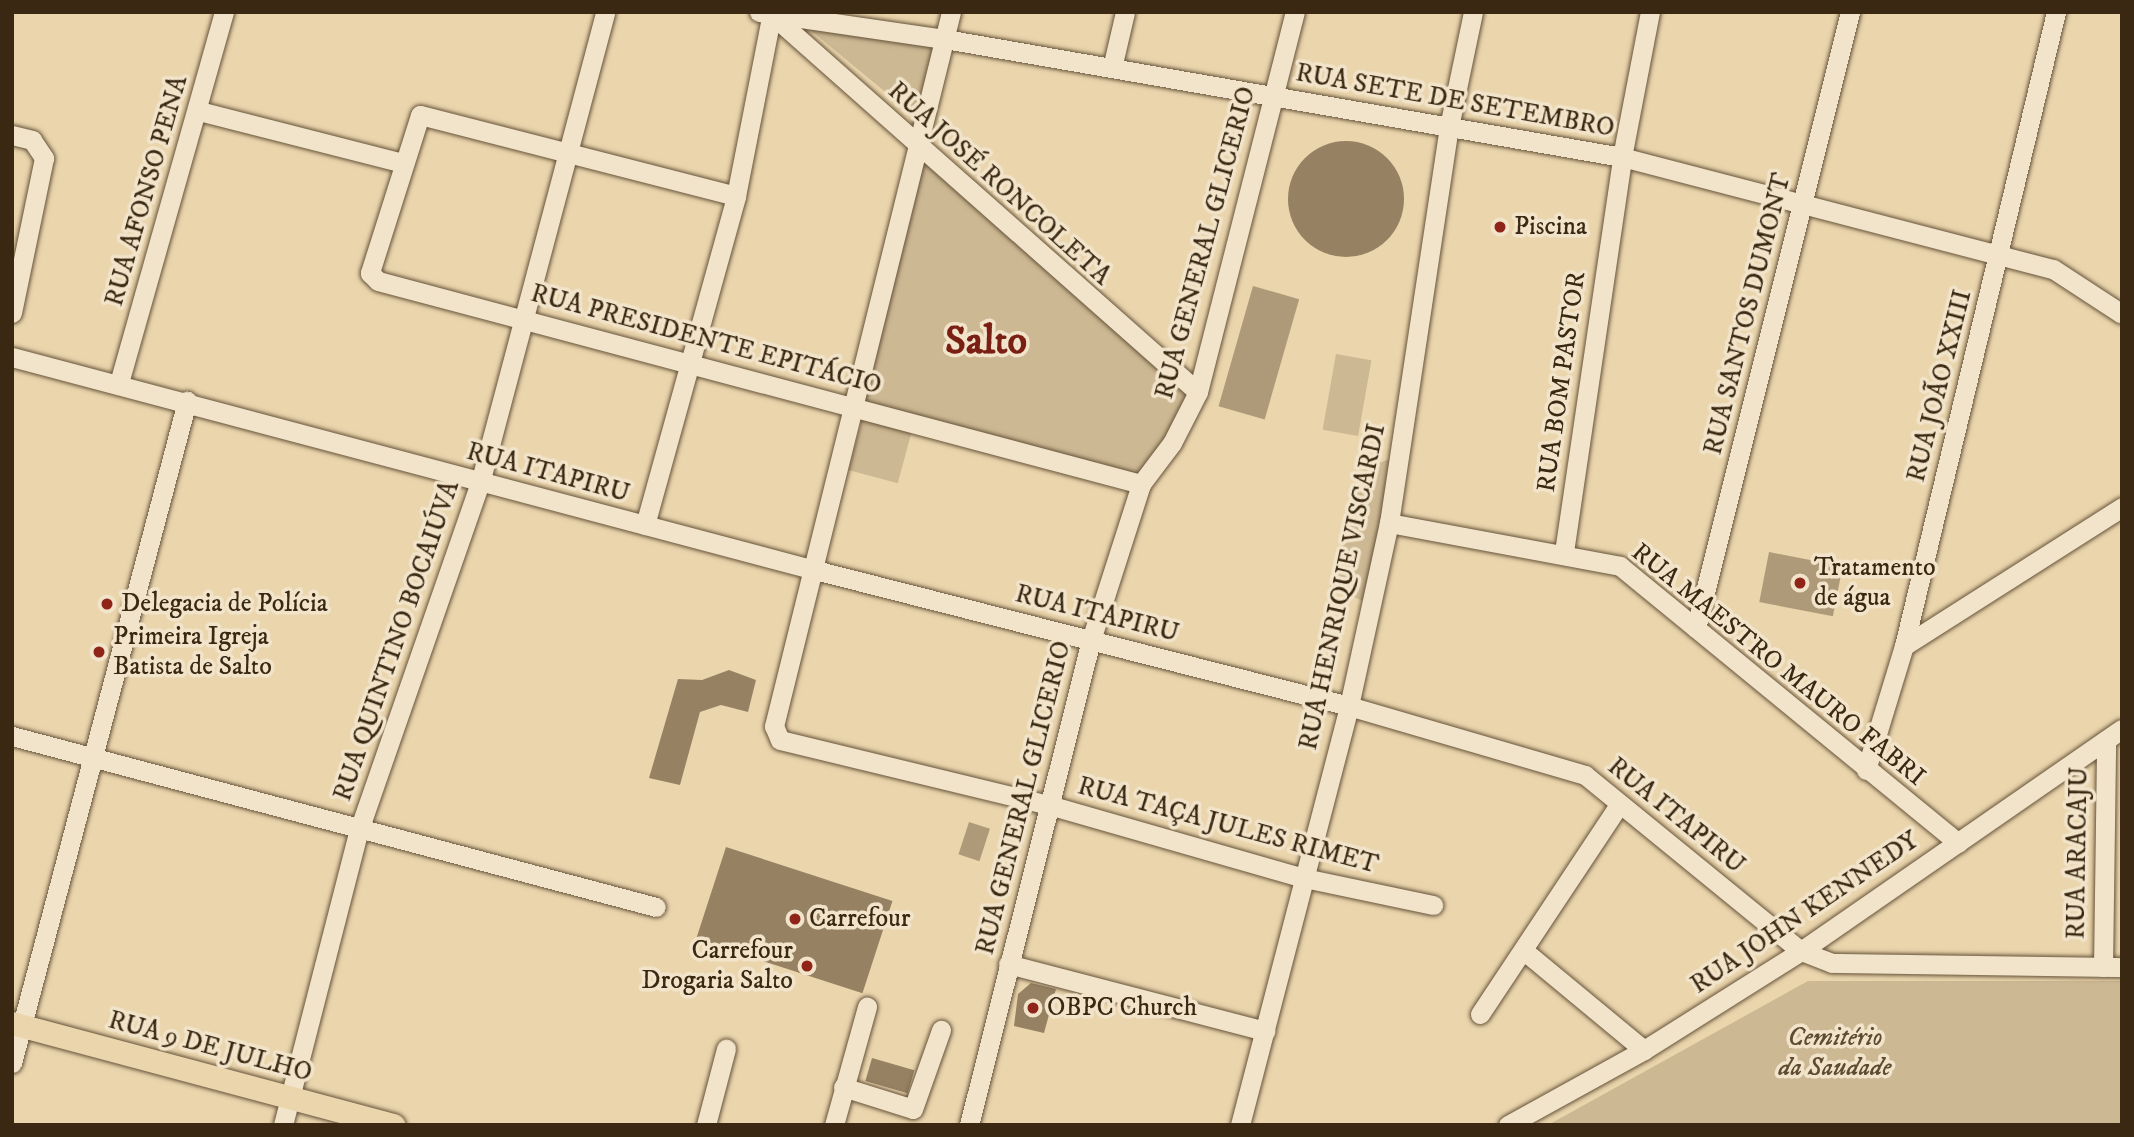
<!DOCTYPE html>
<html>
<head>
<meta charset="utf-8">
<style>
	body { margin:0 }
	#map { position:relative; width:2134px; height:1137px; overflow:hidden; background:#ead5ad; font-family:"IM FELL DW Pica",serif }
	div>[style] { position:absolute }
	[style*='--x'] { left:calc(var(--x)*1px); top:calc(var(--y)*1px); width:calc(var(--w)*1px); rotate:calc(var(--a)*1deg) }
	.green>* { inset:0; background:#ccb893; transform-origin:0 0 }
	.water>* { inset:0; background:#ae9a78; transform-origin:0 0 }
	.building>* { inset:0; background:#968263; transform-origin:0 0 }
	.round { border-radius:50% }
	.roads { filter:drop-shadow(0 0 2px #665339) drop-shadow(0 0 2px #665339) }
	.minor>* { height:19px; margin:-9.5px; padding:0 9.5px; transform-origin:9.5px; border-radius:9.5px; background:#f1e4ca }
	.major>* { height:23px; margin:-11.5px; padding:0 11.5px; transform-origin:11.5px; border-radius:11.5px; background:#ead5ad }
	.dots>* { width:19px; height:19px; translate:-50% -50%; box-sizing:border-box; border:4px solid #f1e4ca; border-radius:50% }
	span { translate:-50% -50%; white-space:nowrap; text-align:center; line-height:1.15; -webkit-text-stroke:7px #f1e4ca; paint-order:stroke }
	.street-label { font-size:26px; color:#3a2812 }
	.poi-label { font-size:26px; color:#3a2812 }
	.left { translate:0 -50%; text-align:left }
	.right { translate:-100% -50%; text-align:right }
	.park-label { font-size:26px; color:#5e4c32; font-style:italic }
	.town-label { font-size:40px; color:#7a1f14; font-weight:700 }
	.frame { position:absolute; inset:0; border:14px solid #3a2812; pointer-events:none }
</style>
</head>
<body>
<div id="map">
	<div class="green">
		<i style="clip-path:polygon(803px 24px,937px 44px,918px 119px)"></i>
		<i style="clip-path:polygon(918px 151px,1195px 395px,1139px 483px,859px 406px)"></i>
		<i style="left:1336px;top:354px;width:36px;height:77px;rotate:10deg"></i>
		<i style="left:863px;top:416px;width:51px;height:56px;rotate:15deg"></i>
		<i style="clip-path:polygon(1392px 458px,1386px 507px,1363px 601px,1330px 587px,1364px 469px)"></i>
		<i style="clip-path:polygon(1808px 981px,2122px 981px,2122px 1125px,1548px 1125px)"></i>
	</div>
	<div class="water">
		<i style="left:1253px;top:286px;width:48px;height:125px;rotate:16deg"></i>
		<i style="left:1769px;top:552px;width:75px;height:51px;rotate:11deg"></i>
		<i style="left:969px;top:822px;width:22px;height:34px;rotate:18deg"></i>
	</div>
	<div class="building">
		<i class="round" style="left:1288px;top:141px;width:116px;height:116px"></i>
		<i style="clip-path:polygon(729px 670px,756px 680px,748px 712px,721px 705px,700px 712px,680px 785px,649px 778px,678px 679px,702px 680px)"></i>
		<i style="left:726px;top:847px;width:175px;height:97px;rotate:18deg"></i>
		<i style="clip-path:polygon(1031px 983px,1056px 989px,1044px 1033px,1014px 1026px,1018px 994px)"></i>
		<i style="left:872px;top:1058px;width:44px;height:24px;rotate:16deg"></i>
	</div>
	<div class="roads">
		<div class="minor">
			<i style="--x:759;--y:12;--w:188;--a:8.3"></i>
			<i style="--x:945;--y:39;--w:687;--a:9.89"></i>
			<i style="--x:1622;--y:157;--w:445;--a:14.6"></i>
			<i style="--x:2053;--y:269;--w:82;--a:33.1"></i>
			<i style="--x:951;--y:12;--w:736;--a:103.92"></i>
			<i style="--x:774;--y:726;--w:15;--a:67"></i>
			<i style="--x:780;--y:740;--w:277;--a:13.6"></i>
			<i style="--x:1049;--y:805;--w:265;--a:16"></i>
			<i style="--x:1304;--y:878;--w:132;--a:11.8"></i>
			<i style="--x:771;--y:14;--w:570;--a:41.52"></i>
			<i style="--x:1112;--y:68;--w:57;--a:-76.9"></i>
			<i style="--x:199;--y:111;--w:211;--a:14.3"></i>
			<i style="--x:12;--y:135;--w:21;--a:14"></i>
			<i style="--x:32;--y:140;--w:22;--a:56"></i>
			<i style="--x:44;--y:158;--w:158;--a:101.7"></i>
			<i style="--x:736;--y:196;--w:326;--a:-165.6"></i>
			<i style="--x:420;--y:115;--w:166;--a:107.6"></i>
			<i style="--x:370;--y:273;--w:11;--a:45"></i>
			<i style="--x:378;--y:281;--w:790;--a:14.9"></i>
			<i style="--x:12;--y:357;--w:831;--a:14.86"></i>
			<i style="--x:815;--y:570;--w:551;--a:14.29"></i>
			<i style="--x:1349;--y:706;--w:246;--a:16.3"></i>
			<i style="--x:1585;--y:775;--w:279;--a:39.2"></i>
			<i style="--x:1801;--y:951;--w:33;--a:21"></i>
			<i style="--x:1832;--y:963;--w:290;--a:0.8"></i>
			<i style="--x:119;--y:383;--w:386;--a:-74.2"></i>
			<i style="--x:1389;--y:523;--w:235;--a:10.5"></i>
			<i style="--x:1620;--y:566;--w:437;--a:39.3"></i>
			<i style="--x:645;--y:525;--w:341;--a:-74.5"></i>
			<i style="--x:736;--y:196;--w:187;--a:-78.9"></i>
			<i style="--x:1564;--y:552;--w:399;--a:-81.6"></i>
			<i style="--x:1622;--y:157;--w:148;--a:-79.1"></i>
			<i style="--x:1696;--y:628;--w:635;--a:-75.96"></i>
			<i style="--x:1904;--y:646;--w:259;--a:-32.5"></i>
			<i style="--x:12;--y:736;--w:666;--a:14.87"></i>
			<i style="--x:1866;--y:770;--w:130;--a:-73"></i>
			<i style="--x:1904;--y:646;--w:652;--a:-76.52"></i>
			<i style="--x:1523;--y:950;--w:157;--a:39.6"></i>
			<i style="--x:1008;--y:964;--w:266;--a:14.6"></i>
			<i style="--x:2103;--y:967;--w:227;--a:-89.2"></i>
			<i style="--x:1480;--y:1014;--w:250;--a:-56.4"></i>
			<i style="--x:12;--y:1063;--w:685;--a:-75.19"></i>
			<i style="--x:843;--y:1087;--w:73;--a:17.4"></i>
			<i style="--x:913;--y:1109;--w:84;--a:-70.5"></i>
			<i style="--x:283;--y:1125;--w:305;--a:-75.6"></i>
			<i style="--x:359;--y:830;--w:367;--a:-70.8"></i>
			<i style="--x:480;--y:483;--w:487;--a:-75.1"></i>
			<i style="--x:706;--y:1125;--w:79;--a:-75.3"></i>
			<i style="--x:834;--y:1125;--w:123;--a:-74.4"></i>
			<i style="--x:969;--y:1125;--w:500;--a:-75.88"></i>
			<i style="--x:1091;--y:640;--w:164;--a:-72.2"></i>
			<i style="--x:1141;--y:484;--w:51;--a:-52.9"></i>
			<i style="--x:1172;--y:443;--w:57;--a:-63"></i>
			<i style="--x:1198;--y:392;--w:392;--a:-75.7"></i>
			<i style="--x:1240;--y:1125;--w:433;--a:-75.4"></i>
			<i style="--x:1349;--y:706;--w:187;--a:-77.7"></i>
			<i style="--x:1389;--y:523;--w:401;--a:-81.4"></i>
			<i style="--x:1449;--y:127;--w:117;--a:-78.2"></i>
			<i style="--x:1508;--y:1125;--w:155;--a:-28.9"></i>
			<i style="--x:1644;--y:1050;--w:186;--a:-32.2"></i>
			<i style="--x:1801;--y:951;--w:390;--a:-34.7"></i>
		</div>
		<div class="major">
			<i style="--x:12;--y:1023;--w:395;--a:15"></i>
		</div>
	</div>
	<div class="dots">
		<i style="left:1500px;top:227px;background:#8f2418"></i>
		<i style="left:1800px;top:583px;background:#8f2418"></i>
		<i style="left:107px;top:604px;background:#8f2418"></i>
		<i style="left:99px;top:652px;background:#8f2418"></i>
		<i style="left:795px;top:919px;background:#8f2418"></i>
		<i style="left:807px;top:966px;background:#8f2418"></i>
		<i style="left:1033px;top:1008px;background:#8f2418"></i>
	</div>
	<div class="street-label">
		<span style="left:1455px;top:101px;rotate:10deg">RUA SETE DE SETEMBRO</span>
		<span style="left:999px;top:184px;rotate:42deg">RUA JOSÉ RONCOLETA</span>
		<span style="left:147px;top:191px;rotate:-74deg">RUA AFONSO PENA</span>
		<span style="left:1206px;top:243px;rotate:-75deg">RUA GENERAL GLICERIO</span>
		<span style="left:1748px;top:314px;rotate:-76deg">RUA SANTOS DUMONT</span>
		<span style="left:706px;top:340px;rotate:15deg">RUA PRESIDENTE EPITÁCIO</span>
		<span style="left:1562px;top:382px;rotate:-82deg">RUA BOM PASTOR</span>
		<span style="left:1940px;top:386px;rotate:-76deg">RUA JOÃO XXIII</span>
		<span style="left:548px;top:473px;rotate:15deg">RUA ITAPIRU</span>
		<span style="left:1343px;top:587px;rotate:-78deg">RUA HENRIQUE VISCARDI</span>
		<span style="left:1097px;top:614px;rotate:14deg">RUA ITAPIRU</span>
		<span style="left:397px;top:641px;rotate:-71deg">RUA QUINTINO BOCAIÚVA</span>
		<span style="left:1778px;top:665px;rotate:39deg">RUA MAESTRO MAURO FABRI</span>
		<span style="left:1024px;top:798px;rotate:-76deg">RUA GENERAL GLICERIO</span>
		<span style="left:1676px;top:816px;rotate:39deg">RUA ITAPIRU</span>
		<span style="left:1228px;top:826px;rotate:15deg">RUA TAÇA JULES RIMET</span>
		<span style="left:2078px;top:853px;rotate:-89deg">RUA ARACAJU</span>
		<span style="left:1805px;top:913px;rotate:-34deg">RUA JOHN KENNEDY</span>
		<span style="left:210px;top:1047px;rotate:15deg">RUA 9 DE JULHO</span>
	</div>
	<div class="poi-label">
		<span class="left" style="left:1514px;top:227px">Piscina</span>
		<span class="left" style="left:1814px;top:583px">Tratamento<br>de água</span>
		<span class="left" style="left:121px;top:604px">Delegacia de Polícia</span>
		<span class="left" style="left:113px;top:652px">Primeira Igreja<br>Batista de Salto</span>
		<span class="left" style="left:809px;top:919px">Carrefour</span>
		<span class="right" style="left:793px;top:966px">Carrefour<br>Drogaria Salto</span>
		<span class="left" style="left:1047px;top:1008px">OBPC Church</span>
	</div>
	<div class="park-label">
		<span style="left:1835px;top:1053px">Cemitério<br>da Saudade</span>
	</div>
	<div class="town-label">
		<span style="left:986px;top:342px">Salto</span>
	</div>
	<div class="frame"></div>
</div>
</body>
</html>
